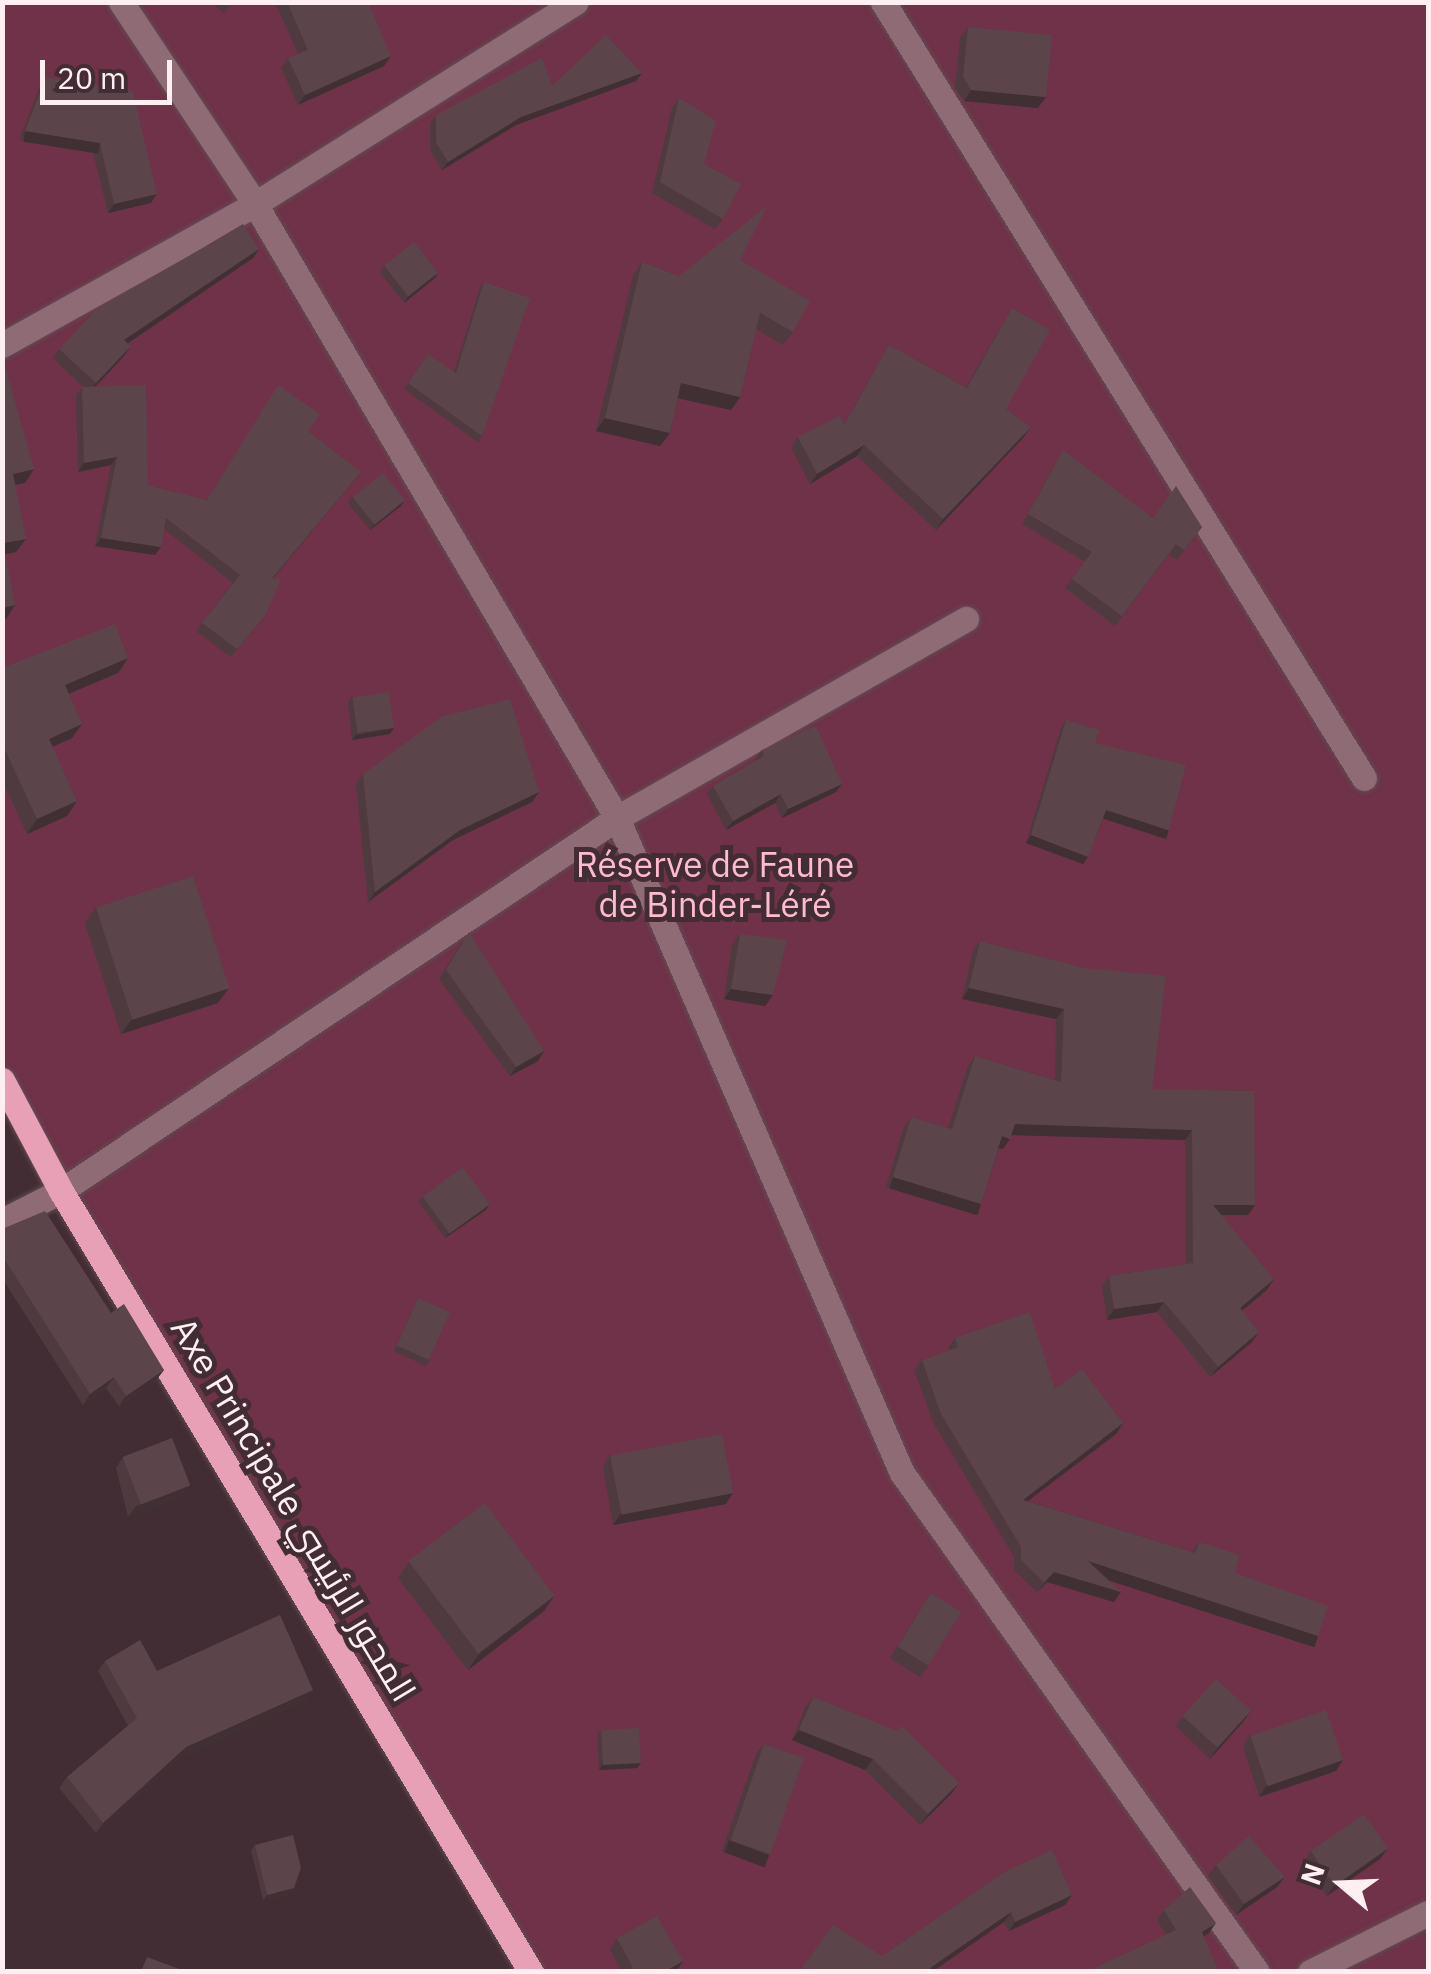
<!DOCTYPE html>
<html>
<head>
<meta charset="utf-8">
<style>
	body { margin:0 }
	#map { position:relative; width:1431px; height:1974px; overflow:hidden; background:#432d34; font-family:"IBM Plex Sans",Cairo,sans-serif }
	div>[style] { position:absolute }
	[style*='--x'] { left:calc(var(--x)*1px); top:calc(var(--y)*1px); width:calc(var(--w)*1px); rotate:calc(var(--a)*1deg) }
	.green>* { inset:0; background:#6f3248 }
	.roads { filter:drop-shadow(0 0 2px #614c53) drop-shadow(0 0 2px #614c53) }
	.minor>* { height:25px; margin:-12.5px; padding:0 12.5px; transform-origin:12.5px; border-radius:12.5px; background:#8f6b76 }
	.primary>* { height:25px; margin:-12.5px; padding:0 12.5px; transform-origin:12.5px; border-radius:12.5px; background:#e8a0b7 }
	.wall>* { inset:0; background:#4f3a40 }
	.shaded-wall>* { inset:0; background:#403034; transform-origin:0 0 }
	.building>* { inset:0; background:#5c444b; transform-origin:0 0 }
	span { translate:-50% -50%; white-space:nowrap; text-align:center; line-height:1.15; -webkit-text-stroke:10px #432d34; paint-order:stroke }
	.park-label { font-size:35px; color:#febbd0 }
	.street-label { font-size:35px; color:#feeff3 }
	.frame { position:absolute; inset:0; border:5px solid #feeff3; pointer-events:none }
	.north { position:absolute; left:1291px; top:1834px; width:100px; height:100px; -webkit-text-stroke:8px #432d34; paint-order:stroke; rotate:289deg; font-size:28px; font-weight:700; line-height:40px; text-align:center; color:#feeff3 }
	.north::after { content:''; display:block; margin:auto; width:35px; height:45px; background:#feeff3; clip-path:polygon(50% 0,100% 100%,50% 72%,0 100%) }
	.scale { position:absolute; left:40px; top:60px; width:132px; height:45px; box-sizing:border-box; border:5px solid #feeff3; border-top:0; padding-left:12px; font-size:30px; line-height:35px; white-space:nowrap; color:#feeff3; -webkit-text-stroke:8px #432d34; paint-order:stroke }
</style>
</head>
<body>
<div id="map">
	<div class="green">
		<i style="clip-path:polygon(2px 3px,1428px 3px,1428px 1971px,531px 1971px,3px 1080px)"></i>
	</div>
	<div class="roads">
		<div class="minor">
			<i style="--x:121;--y:2;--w:242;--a:56.4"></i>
			<i style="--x:255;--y:204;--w:713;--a:59.48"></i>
			<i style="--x:617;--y:818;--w:714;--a:66.49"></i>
			<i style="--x:902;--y:1473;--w:612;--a:54.57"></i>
			<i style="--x:883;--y:2;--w:913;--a:58.21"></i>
			<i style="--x:2;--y:345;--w:290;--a:-29.1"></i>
			<i style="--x:255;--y:204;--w:379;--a:-32.2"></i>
			<i style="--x:2;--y:1221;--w:66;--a:-27"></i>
			<i style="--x:61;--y:1191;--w:670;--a:-33.86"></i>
			<i style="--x:617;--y:818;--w:402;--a:-29.7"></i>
			<i style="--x:1310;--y:1972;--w:132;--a:-26.6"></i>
		</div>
		<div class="primary">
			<i style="--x:2;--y:1080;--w:126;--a:62"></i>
			<i style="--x:61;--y:1191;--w:912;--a:58.96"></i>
		</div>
	</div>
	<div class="wall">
		<i style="clip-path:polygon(211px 2px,232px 2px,224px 13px)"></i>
		<i style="clip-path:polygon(275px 2px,368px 2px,384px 66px,298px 105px,281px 68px,288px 58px,298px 54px)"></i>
		<i style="clip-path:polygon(968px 27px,1038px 108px,964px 101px,955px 88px,960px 38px)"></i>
		<i style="clip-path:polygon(642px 73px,636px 81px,516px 125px,442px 170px,430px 150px,430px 123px,436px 115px,552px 86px)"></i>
		<i style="clip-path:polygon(46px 77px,151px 203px,108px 213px,93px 152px,19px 140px,40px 86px)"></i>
		<i style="clip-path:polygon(679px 98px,723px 219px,715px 229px,652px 193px,672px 108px)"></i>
		<i style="clip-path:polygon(259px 249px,253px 258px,128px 343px,124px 356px,95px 387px,148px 485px,206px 500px,308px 431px,361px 472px,273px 579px,265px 616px,231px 657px,196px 631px,233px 583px,164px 529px,155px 555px,95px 546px,111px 465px,78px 472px,76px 395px,83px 387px,53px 358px,59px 349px)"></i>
		<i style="clip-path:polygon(740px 260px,793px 332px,783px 345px,756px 329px,740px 397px,731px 410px,678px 398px,670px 433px,660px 446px,596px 431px,633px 276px,642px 262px,679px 276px)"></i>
		<i style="clip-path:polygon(384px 266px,435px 278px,404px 303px,380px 272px)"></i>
		<i style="clip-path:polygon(484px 282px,482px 436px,478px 442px,404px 389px,428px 354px,454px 372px,480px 288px)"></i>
		<i style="clip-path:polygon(1012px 308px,1006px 409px,1031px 427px,1023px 438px,936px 530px,857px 456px,810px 484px,791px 448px,798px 437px,844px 424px,889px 345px,966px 387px)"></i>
		<i style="clip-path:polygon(1063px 450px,1153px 518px,1202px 527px,1177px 560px,1169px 554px,1115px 626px,1065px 588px,1085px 562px,1022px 524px)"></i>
		<i style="clip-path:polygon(352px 497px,401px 506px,370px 530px,348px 503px)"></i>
		<i style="clip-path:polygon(128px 658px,118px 673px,68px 694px,82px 724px,72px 738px,52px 747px,77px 801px,67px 816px,27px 834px,2px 780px,2px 668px)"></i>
		<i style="clip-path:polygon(352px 696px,390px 734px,352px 740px,348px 702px)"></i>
		<i style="clip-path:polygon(1066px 720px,1095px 743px,1164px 838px,1103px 819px,1088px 857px,1083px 864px,1026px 843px,1061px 728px)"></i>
		<i style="clip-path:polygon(762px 750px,842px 784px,836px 792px,782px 818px,775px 803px,726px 830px,707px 794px,713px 786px,756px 761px,755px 759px)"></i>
		<i style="clip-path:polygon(363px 774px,539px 792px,532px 802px,453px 840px,368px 902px,356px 784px)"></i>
		<i style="clip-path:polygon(96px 907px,218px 1003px,121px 1034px,85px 923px)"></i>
		<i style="clip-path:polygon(740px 934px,773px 995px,765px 1006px,724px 999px,732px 944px)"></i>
		<i style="clip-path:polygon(980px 941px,1085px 968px,1152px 1089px,1254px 1091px,1255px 1205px,1248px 1215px,1221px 1215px,1267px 1290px,1242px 1310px,1252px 1342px,1210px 1377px,1157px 1312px,1107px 1320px,1102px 1286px,1109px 1276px,1186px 1264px,1185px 1140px,1011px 1135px,1003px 1149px,999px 1148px,981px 1204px,974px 1214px,886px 1187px,904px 1127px,911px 1117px,948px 1128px,968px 1066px,975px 1056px,1055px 1080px,1056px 1019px,962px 999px,973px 951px)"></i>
		<i style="clip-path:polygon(462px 942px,538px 1061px,510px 1076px,439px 979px)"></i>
		<i style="clip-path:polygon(423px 1197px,486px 1210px,445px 1238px,419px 1202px)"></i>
		<i style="clip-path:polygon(2px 1229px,111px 1313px,164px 1370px,156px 1380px,119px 1406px,106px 1388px,83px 1405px,2px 1278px)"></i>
		<i style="clip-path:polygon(418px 1298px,430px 1360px,426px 1366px,394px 1351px)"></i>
		<i style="clip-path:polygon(955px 1338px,1123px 1423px,1116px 1434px,1027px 1501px,1192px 1552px,1199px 1542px,1311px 1646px,1109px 1580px,1114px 1602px,1047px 1582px,1037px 1592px,1014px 1570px,1014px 1557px,934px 1424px,914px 1370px,922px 1360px,949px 1350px,948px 1348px)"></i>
		<i style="clip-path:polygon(610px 1455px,726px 1504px,613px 1525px,603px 1466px)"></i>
		<i style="clip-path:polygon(123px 1457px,182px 1496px,128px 1517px,116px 1468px)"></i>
		<i style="clip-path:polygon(409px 1562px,544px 1611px,468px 1670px,398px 1578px)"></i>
		<i style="clip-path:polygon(931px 1593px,928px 1666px,920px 1677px,890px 1658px)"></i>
		<i style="clip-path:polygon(105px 1661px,157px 1671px,313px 1690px,306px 1700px,179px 1758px,96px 1833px,59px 1788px,67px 1777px,128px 1726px,98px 1671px)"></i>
		<i style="clip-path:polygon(813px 1697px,959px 1783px,951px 1794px,920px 1825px,865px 1770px,792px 1740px,805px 1708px)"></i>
		<i style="clip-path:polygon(1183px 1716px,1243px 1722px,1210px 1759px,1176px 1726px)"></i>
		<i style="clip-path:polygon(601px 1730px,637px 1768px,599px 1770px,597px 1735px)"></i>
		<i style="clip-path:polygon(1250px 1735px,1336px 1771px,1259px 1797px,1243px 1746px)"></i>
		<i style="clip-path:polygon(764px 1744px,769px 1855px,762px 1866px,722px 1851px,756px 1754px)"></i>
		<i style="clip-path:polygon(255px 1845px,294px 1888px,290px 1894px,263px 1900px,251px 1850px)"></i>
		<i style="clip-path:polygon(1388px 1848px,1380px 1859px,1327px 1896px,1304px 1862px,1311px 1851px)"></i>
		<i style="clip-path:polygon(1216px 1865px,1277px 1887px,1236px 1915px,1208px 1876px)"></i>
		<i style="clip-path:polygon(1006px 1871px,1072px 1895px,1065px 1905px,1009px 1931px,1004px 1922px,882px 1956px)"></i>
		<i style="clip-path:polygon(1164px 1910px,1209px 1933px,1203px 1936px,1219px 1972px,1092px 1972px,1094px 1968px,1166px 1935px,1157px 1920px)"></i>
		<i style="clip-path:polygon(617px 1938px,683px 1961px,676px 1972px,622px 1972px,610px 1949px)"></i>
	</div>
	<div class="shaded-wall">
		<i style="clip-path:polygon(391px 56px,384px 66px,298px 105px,305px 95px)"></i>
		<i style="clip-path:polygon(642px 73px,636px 81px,516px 125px,442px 170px,448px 162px,521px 117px)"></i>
		<i style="clip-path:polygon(971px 90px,1046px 97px,1038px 108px,964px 101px)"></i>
		<i style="left:25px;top:131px;width:76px;height:11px;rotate:9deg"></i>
		<i style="clip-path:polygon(157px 194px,151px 203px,108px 213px,114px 204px)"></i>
		<i style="clip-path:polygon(259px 249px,253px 258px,118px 350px,124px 340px)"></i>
		<i style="clip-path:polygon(438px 273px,435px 278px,404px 303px,408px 297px)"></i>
		<i style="clip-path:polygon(131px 346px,124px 356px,89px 393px,96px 383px)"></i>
		<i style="clip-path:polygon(681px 383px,740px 397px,731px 410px,672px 397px)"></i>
		<i style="clip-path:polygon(605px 418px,670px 433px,660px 446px,596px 431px)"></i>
		<i style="clip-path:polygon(1031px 427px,1023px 438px,936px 530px,943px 519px)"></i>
		<i style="clip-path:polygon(864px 445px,857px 456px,810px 484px,817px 474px)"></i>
		<i style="clip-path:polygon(117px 457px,111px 465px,78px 472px,84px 463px)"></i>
		<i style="clip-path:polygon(34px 469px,25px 483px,4px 487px,13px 474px)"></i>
		<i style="clip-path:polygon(405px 500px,401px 506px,370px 530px,374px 525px)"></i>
		<i style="clip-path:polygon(101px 538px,161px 547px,155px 555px,95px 546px)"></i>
		<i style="clip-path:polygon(26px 539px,16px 552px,2px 555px,3px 543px)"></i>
		<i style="clip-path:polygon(15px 605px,6px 619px,2px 620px,2px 608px)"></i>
		<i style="clip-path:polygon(128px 658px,118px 673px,54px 700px,65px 685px)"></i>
		<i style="clip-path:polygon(82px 724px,72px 738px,38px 753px,49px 739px)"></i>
		<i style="clip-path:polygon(394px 728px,390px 734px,352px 740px,356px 735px)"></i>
		<i style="clip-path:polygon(842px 784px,836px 792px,782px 818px,788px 809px)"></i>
		<i style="clip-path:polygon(539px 792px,532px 802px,453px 840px,368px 902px,375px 892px,460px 830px)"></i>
		<i style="clip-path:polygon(781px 794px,775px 803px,726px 830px,733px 821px)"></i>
		<i style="clip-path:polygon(77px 801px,67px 816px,27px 834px,37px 819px)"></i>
		<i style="left:1106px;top:810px;width:66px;height:9px;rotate:18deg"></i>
		<i style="clip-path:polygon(1031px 835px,1088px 857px,1083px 864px,1026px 843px)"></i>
		<i style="clip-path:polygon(229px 988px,218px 1003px,121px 1034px,132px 1019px)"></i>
		<i style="clip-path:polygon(969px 988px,1064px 1009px,1056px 1019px,962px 999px)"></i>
		<i style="clip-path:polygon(731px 989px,773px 995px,765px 1006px,724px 999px)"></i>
		<i style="clip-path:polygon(544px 1051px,538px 1061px,510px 1076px,516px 1067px)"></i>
		<i style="clip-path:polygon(1015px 1124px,1192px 1130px,1185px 1140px,1008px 1135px)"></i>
		<i style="clip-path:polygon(1002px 1136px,1010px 1139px,1003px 1149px,995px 1147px)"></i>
		<i style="left:893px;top:1177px;width:92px;height:12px;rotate:17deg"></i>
		<i style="clip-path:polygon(490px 1204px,486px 1210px,445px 1238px,449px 1233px)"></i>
		<i style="clip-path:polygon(1213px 1205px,1255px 1205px,1248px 1215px,1206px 1215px)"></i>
		<i style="clip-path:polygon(1274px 1279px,1267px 1290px,1233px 1318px,1240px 1308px)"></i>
		<i style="clip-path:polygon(1164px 1302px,1157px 1312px,1107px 1320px,1114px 1309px)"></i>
		<i style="clip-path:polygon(1259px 1332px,1252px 1342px,1210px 1377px,1218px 1367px)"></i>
		<i style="clip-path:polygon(164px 1370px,156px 1380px,119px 1406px,126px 1396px)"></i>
		<i style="clip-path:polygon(114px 1377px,106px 1388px,83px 1405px,90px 1394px)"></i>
		<i style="clip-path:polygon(1123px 1423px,1116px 1434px,1016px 1510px,1023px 1500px)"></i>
		<i style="clip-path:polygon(190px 1486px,182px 1496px,128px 1517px,136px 1506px)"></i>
		<i style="clip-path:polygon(733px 1493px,726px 1504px,613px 1525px,620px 1514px)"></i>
		<i style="left:1088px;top:1561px;width:242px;height:12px;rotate:18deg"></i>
		<i style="clip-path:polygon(1054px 1572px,1121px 1592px,1114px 1602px,1047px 1582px,1037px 1592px)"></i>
		<i style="clip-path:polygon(555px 1595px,544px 1611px,468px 1670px,479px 1654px)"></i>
		<i style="clip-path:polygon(313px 1690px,306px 1700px,179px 1758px,96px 1833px,103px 1823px,186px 1747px)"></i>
		<i style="clip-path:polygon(1251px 1711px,1243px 1722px,1210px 1759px,1217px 1748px)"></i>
		<i style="clip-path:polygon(799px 1730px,873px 1759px,865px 1770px,792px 1740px)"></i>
		<i style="clip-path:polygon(1343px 1760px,1336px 1771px,1259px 1797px,1266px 1786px)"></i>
		<i style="clip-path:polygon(641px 1763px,637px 1768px,599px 1770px,603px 1764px)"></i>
		<i style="clip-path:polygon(959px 1783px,951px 1794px,920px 1825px,928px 1814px)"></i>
		<i style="left:729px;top:1840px;width:43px;height:13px;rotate:21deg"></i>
		<i style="clip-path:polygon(1388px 1848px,1380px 1859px,1327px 1896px,1334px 1885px)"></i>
		<i style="clip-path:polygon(1285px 1877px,1277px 1887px,1236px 1915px,1244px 1904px)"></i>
		<i style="clip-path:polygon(294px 1888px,290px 1894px,263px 1900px,267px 1895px)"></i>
		<i style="clip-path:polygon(1072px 1895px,1065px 1905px,1009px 1931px,1015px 1922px)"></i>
		<i style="clip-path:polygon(1011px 1912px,1004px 1922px,932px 1972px,930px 1968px)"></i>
		<i style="clip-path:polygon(1216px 1923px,1209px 1933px,1195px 1942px,1202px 1932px)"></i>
		<i style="clip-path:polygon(683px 1961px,676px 1972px,664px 1972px)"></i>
	</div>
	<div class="building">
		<i style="clip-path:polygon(287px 2px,368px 2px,391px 56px,305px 95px,288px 58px,308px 50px)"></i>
		<i style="clip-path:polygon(968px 27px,1052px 35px,1046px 97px,971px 90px,963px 77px)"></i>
		<i style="clip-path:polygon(606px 35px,642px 73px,521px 117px,448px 162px,436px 142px,436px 115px,542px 58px,552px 86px)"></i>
		<i style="clip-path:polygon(46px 77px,133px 92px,157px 194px,114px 204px,100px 143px,25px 131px)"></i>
		<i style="clip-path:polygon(679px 98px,716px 121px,704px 164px,741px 184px,723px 219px,660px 182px)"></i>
		<i style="clip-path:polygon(767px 206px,740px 260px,810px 301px,793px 332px,760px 313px,740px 397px,681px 383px,670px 433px,605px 418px,642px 262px,679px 276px)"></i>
		<i style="clip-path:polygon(243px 224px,259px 249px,124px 340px,131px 346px,96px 383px,59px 349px,94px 312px)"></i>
		<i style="left:414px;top:242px;width:39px;height:38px;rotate:52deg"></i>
		<i style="clip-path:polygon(484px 282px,530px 298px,482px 436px,408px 383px,428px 354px,456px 373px)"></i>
		<i style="clip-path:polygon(1012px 308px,1050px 330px,1006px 409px,1031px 427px,943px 519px,864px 445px,817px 474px,798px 437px,839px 416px,844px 425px,889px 345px,967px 388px)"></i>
		<i style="clip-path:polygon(2px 356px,34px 469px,13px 474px,26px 539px,3px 543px,15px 605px,2px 608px)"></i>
		<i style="clip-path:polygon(146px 385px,148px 485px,207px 500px,278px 385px,320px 414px,308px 431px,361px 472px,272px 578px,281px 579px,265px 616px,237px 649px,202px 623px,240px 575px,166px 518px,161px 547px,101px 538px,117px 457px,84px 463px,82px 387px)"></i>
		<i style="clip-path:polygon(1063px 450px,1153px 518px,1176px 486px,1202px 527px,1184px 550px,1176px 544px,1122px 616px,1072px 579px,1092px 552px,1028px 514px)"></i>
		<i style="left:383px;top:473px;width:35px;height:39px;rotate:51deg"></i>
		<i style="clip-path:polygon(115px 624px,128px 658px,65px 685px,82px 724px,49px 739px,77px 801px,37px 819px,2px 743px,2px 668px)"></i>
		<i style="left:389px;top:692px;width:36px;height:37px;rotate:82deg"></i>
		<i style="clip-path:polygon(510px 699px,539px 792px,460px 830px,375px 892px,363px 774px,441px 717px)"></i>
		<i style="clip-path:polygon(1066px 720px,1099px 730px,1095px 743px,1186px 765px,1169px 830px,1106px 810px,1088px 857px,1031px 835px)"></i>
		<i style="clip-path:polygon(816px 726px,842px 784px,788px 809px,781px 794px,733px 821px,713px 786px,764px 756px,762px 750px)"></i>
		<i style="left:193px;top:876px;width:118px;height:102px;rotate:72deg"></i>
		<i style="clip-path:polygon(469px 932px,544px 1051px,516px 1067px,446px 970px)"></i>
		<i style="clip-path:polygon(740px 934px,787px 940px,773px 995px,731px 989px)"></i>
		<i style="clip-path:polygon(980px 941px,1085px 968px,1166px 976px,1152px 1089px,1254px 1091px,1255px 1205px,1213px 1205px,1274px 1279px,1240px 1308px,1259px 1332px,1218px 1367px,1164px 1302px,1114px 1309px,1109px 1276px,1193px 1263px,1192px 1130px,1015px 1124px,1010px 1139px,1002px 1136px,981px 1204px,893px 1177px,911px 1117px,952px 1129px,975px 1056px,1061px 1082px,1064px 1009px,969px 988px)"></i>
		<i style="left:463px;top:1167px;width:46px;height:50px;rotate:54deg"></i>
		<i style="clip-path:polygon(45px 1211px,111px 1313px,124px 1304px,164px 1370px,126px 1396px,114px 1377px,90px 1394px,2px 1255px,2px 1229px)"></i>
		<i style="left:418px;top:1298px;width:35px;height:52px;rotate:24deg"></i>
		<i style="clip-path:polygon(1030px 1312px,1055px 1389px,1082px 1369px,1123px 1423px,1023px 1500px,1195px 1553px,1199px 1542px,1240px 1555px,1235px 1573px,1328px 1606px,1318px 1636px,1088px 1561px,1121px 1592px,1054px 1572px,1044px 1582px,1021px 1560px,1021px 1547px,941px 1414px,922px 1360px,958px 1347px,955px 1338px)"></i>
		<i style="left:722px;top:1434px;width:60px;height:114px;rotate:79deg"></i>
		<i style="left:172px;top:1438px;width:51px;height:53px;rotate:69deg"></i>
		<i style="left:485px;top:1503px;width:116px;height:96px;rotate:53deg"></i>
		<i style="left:931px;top:1593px;width:36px;height:63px;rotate:32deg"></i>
		<i style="clip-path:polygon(280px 1615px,313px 1690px,186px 1747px,103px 1823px,67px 1777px,137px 1718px,105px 1661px,140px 1640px,157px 1671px)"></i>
		<i style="left:1216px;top:1679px;width:47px;height:50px;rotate:42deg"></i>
		<i style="clip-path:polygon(813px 1697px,897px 1731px,902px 1726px,959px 1783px,928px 1814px,873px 1759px,799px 1730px)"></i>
		<i style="left:1326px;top:1710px;width:53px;height:80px;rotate:71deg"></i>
		<i style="left:639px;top:1728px;width:35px;height:38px;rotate:87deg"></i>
		<i style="left:764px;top:1744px;width:42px;height:102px;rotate:19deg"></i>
		<i style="left:1364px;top:1814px;width:42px;height:65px;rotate:55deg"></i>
		<i style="clip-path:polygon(293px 1835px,301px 1868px,294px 1888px,267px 1895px,255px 1845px)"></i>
		<i style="clip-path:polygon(1249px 1836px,1285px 1877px,1244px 1904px,1216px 1865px)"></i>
		<i style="clip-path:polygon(1052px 1850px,1072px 1895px,1015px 1922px,1011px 1912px,930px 1968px,933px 1972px,799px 1972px,833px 1925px,882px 1956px,1006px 1871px)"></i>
		<i style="clip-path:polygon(1190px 1887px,1216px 1923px,1202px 1932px,1219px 1972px,1095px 1972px,1094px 1968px,1176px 1930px,1164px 1910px)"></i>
		<i style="clip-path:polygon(657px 1916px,683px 1961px,664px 1972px,635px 1972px,617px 1938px)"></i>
		<i style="clip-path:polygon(147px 1957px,187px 1972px,141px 1972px)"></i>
	</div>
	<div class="park-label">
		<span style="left:715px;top:884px">Réserve de Faune<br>de Binder-Léré</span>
	</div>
	<div class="street-label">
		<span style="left:294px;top:1509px;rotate:59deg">Axe Principale المحور الرئيسي</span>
	</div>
	<div class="frame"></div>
	<div class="north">N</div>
	<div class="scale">20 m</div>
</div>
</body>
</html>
